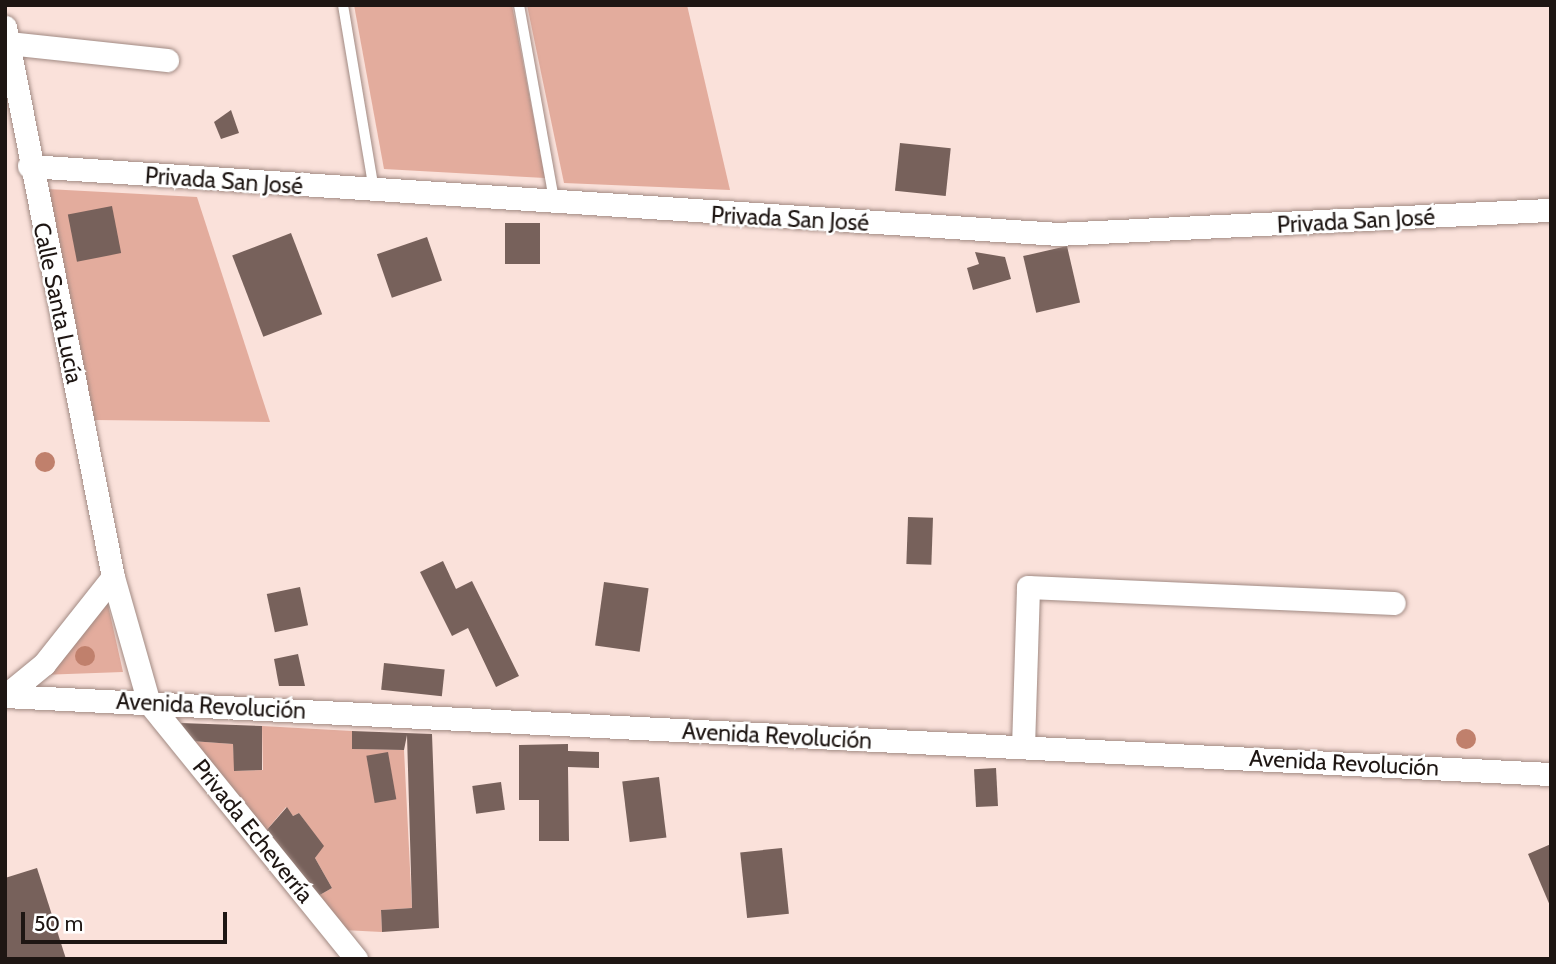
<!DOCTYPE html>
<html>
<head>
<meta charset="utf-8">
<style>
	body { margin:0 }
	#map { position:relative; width:1556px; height:964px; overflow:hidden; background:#fae1da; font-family:Cabin,sans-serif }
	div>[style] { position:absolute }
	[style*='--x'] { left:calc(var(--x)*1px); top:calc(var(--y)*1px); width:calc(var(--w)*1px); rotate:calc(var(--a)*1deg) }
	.green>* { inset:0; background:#e3ac9d }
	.building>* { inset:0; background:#77615b; transform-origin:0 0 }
	.roads { filter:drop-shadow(0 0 2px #a18a83) drop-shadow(0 0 2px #a18a83) }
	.lane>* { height:10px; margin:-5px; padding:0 5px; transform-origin:5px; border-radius:5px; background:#fff }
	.street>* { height:23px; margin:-11.5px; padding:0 11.5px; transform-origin:11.5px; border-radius:11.5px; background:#fff }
	.trees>* { width:20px; height:20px; margin:-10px; border-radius:50%; background:#c0806c }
	span { translate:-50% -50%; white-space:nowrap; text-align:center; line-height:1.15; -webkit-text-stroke:5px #fff; paint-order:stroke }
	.street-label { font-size:23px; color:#1e1613 }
	.frame { position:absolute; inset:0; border:7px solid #1e1613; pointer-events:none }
	.scale { position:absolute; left:21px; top:912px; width:206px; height:32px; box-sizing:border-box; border:4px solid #1e1613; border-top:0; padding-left:9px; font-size:21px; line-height:24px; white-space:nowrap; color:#1e1613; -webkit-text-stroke:5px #fff; paint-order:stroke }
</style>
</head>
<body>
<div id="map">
	<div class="green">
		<i style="clip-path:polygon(354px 5px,512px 5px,545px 178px,384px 169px)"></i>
		<i style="clip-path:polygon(527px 5px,687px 5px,730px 190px,564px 183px)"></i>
		<i style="clip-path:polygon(47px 189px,197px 197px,270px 422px,94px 420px)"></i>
		<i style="clip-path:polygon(106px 596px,123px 672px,40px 675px)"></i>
		<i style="clip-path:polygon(262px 726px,352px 731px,352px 749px,404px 750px,412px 908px,381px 910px,382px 932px,343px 930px,318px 896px,332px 888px,315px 858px,323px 846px,299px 813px,293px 816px,286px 807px,265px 832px,191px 741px,233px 744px,235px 771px,263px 770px)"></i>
	</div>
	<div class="building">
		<i style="clip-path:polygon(231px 110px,239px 133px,221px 139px,214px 122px)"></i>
		<i style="left:900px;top:143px;width:51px;height:48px;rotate:6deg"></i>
		<i style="left:112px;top:206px;width:48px;height:45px;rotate:79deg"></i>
		<i style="left:505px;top:223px;width:35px;height:41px"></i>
		<i style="left:291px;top:233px;width:87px;height:63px;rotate:69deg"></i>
		<i style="left:427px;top:237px;width:46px;height:53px;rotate:71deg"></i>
		<i style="left:1067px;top:246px;width:58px;height:45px;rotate:77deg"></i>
		<i style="clip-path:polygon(975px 252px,1005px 257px,1011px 279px,973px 290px,967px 268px,979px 264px)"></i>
		<i style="left:908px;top:517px;width:25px;height:47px;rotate:2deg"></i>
		<i style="clip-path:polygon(443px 561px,456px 589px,472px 581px,519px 676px,496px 687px,468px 628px,452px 636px,420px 572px)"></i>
		<i style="left:604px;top:582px;width:45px;height:64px;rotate:8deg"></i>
		<i style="left:300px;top:587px;width:39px;height:34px;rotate:78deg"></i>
		<i style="clip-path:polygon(298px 654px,305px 686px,279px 686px,274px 659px)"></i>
		<i style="left:384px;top:663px;width:61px;height:27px;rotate:6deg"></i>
		<i style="clip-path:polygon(181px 723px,262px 726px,262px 770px,234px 771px,233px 744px,191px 741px)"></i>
		<i style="clip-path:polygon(352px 731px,432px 734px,439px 928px,382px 932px,381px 910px,412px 908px,407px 735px,404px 750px,352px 749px)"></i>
		<i style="clip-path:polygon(568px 744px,568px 751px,599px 752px,599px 768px,568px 767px,569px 841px,539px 841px,539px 800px,519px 800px,519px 745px)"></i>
		<i style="left:388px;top:752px;width:48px;height:22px;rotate:80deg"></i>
		<i style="left:996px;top:768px;width:38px;height:22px;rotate:87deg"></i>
		<i style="left:659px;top:777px;width:61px;height:37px;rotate:83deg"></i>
		<i style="left:501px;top:782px;width:28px;height:29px;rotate:82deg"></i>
		<i style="clip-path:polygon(287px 807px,293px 816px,299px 813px,324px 846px,315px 858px,332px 888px,318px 896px,265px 832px)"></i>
		<i style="clip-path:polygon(1551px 844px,1551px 908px,1528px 854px)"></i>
		<i style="left:782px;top:848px;width:66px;height:42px;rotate:84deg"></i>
		<i style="clip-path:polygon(37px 868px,66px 959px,5px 959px,5px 878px)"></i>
	</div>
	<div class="roads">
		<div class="lane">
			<i style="--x:343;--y:5;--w:188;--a:80.5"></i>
			<i style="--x:519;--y:5;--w:198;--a:79.8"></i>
		</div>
		<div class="street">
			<i style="--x:5;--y:27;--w:561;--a:78.89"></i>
			<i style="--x:113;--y:577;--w:131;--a:74.1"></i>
			<i style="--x:149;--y:703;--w:329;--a:51"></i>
			<i style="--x:8;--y:43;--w:160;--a:6.1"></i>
			<i style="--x:29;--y:166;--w:1030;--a:3.78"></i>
			<i style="--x:1057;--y:234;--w:495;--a:-2.8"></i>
			<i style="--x:11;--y:691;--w:43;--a:-39.3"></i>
			<i style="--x:44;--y:664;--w:111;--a:-51.6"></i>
			<i style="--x:5;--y:696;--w:1548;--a:2.89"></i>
			<i style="--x:1023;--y:747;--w:160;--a:-88.2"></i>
			<i style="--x:1028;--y:587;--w:366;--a:2.5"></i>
		</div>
	</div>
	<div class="trees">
		<i style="left:45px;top:462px"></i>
		<i style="left:85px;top:656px"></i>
		<i style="left:1466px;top:739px"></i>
	</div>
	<div class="street-label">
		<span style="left:224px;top:181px;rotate:4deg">Privada San José</span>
		<span style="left:790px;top:219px;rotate:3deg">Privada San José</span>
		<span style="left:1356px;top:221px;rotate:-3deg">Privada San José</span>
		<span style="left:58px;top:303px;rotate:78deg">Calle Santa Lucía</span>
		<span style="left:211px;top:706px;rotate:3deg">Avenida Revolución</span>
		<span style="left:777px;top:736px;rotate:3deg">Avenida Revolución</span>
		<span style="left:1344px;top:763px;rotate:3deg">Avenida Revolución</span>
		<span style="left:253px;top:831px;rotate:51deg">Privada Echeverría</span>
	</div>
	<div class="frame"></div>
	<div class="scale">50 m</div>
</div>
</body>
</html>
